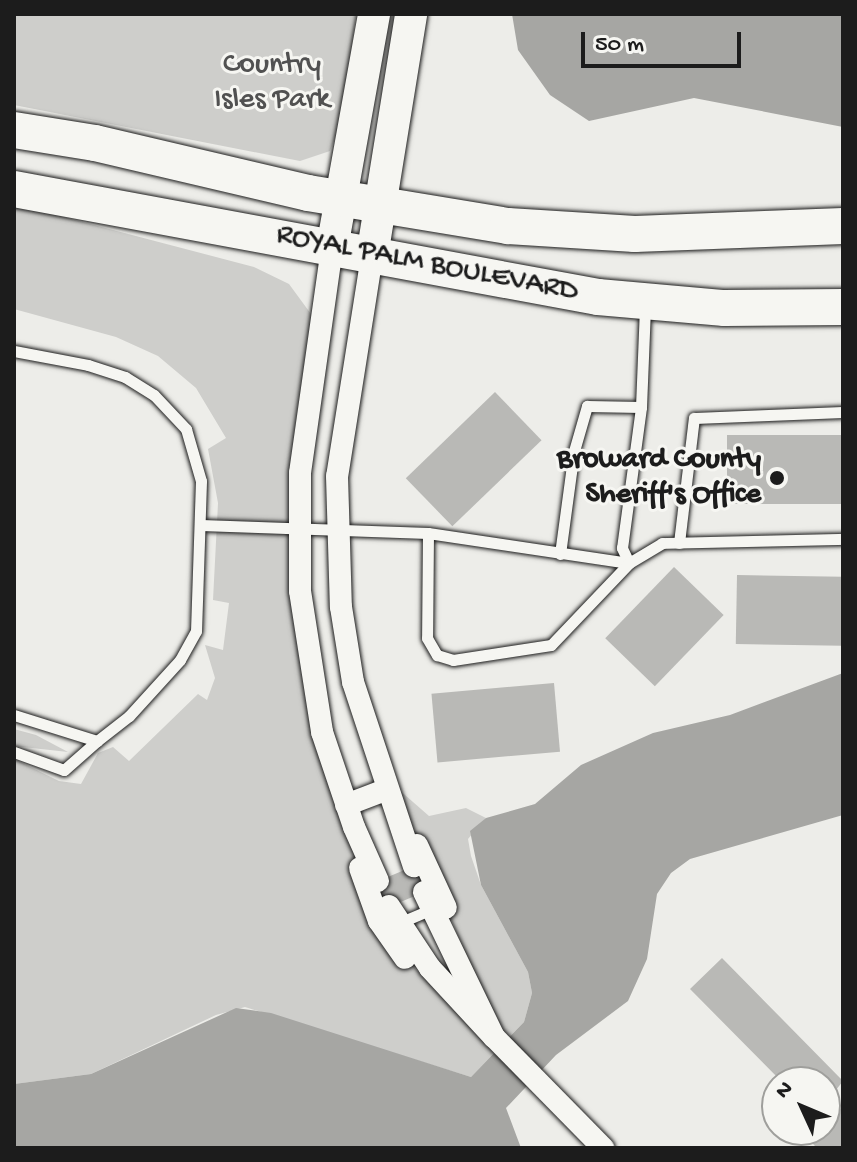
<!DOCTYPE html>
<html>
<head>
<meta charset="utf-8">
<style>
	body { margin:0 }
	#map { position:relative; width:857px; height:1162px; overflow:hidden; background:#edede9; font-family:"Gochi Hand",sans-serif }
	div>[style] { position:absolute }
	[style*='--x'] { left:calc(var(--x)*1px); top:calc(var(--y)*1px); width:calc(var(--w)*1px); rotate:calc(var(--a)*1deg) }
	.green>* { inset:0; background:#cececb }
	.water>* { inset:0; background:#a6a6a3 }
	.building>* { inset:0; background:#b9b9b6; transform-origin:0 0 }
	.roads { filter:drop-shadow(0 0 2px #1c1c1c) drop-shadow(0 0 2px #1c1c1c) }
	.lane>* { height:11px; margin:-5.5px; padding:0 5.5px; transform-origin:5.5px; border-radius:5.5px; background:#f6f6f2 }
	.street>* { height:22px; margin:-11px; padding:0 11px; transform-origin:11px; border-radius:11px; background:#f6f6f2 }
	.secondary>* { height:32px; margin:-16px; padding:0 16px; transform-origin:16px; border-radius:16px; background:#f6f6f2 }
	.primary>* { height:36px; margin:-18px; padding:0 18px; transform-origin:18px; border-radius:18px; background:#f6f6f2 }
	.dots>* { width:22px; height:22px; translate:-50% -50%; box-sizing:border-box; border:4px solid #f6f6f2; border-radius:50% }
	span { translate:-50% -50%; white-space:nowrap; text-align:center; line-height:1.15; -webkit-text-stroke:6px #f6f6f2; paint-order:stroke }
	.park-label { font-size:30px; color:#515151 }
	.street-label { font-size:30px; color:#1c1c1c }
	.poi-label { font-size:30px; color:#1c1c1c; font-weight:700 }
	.right { translate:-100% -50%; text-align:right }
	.frame { position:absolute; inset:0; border:16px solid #1c1c1c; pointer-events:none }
	.north { position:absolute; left:761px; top:1066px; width:80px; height:80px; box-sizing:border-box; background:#f6f6f2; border:2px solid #9f9f9c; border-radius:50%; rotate:314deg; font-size:22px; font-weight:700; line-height:32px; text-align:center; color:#1c1c1c }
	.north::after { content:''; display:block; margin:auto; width:28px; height:36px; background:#1c1c1c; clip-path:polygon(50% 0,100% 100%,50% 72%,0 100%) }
	.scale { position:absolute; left:581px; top:32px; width:160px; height:36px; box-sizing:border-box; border:4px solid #1c1c1c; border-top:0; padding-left:10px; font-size:24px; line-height:28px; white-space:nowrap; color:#1c1c1c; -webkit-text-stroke:6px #f6f6f2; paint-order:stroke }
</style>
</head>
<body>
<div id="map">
	<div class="green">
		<i style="clip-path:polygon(14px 14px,356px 14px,342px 120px,330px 151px,300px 161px,14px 105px)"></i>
		<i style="clip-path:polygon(14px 204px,254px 267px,289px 284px,311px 314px,318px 342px,300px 473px,307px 657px,392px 943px,421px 975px,482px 1024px,470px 963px,425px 859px,393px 812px,397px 788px,429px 816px,466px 808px,486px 818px,468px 839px,471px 856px,481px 885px,528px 972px,532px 993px,524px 1022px,471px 1077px,245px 1007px,216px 1015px,91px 1074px,14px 1084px,14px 759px,59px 781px,81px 784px,98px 753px,113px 747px,129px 761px,198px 694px,207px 700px,215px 678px,205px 645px,223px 650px,229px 603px,213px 600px,218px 503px,208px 449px,226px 438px,196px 388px,158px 356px,116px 337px,14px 309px)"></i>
		<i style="clip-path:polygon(14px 729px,36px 735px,68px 752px,14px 746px)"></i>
	</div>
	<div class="water">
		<i style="clip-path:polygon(512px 14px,843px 14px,843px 127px,694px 98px,589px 121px,550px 95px,518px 50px)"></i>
		<i style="clip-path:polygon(843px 673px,843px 815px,690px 859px,671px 873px,657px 894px,647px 959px,628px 1001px,556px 1055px,506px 1108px,521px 1148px,14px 1148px,14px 1084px,91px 1074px,236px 1008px,271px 1013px,471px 1077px,524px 1022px,532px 993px,528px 972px,481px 885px,470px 831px,486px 818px,535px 804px,581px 765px,653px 733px,730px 715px)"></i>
	</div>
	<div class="building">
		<i style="left:495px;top:392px;width:67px;height:124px;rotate:46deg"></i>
		<i style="left:843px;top:435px;width:69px;height:116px;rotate:90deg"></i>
		<i style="left:674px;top:567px;width:69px;height:99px;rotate:44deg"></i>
		<i style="left:737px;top:575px;width:106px;height:69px;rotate:1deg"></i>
		<i style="left:554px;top:683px;width:69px;height:123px;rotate:85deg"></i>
		<i style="left:421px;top:863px;width:28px;height:54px;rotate:67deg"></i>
		<i style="clip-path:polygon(722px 958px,843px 1081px,825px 1104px,825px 1082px,782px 1082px,690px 989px)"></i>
		<i style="clip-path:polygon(843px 1106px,843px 1148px,817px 1148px,810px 1141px)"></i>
	</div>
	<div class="roads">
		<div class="lane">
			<i style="--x:14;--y:351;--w:75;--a:10.7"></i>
			<i style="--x:88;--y:365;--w:39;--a:18"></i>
			<i style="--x:125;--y:377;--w:34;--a:32"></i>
			<i style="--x:154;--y:395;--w:47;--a:46.7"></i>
			<i style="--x:186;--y:429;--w:54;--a:73.9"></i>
			<i style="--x:201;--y:481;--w:150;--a:91.9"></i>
			<i style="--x:196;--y:631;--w:33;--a:119"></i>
			<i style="--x:180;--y:660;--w:76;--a:132.3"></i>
			<i style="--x:129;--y:716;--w:41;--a:142"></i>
			<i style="--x:97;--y:741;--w:87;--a:-162.6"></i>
			<i style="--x:201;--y:525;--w:227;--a:2"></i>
			<i style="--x:428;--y:533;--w:203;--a:8.5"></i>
			<i style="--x:629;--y:563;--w:17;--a:-115"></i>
			<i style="--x:622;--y:548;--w:142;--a:-82.3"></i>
			<i style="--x:641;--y:407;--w:100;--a:-87.7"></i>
			<i style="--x:428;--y:533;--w:105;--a:90.5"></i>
			<i style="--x:427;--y:638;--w:20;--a:60"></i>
			<i style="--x:437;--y:655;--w:17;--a:17"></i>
			<i style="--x:453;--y:660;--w:99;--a:-8.7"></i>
			<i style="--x:551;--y:645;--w:113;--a:-46.4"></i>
			<i style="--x:629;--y:563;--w:39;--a:-31"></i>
			<i style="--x:662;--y:543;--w:181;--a:-1.3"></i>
			<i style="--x:679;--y:543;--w:126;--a:-83.2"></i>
			<i style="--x:694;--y:418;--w:149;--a:-2.3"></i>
			<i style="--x:560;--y:554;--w:104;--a:-82.3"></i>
			<i style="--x:574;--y:451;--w:47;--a:-73.9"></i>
			<i style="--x:587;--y:406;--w:54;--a:1.1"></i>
			<i style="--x:14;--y:752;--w:53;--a:19.8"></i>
			<i style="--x:64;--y:770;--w:44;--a:-41.3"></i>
			<i style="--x:399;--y:923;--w:38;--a:-23"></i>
		</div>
		<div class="street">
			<i style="--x:332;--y:248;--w:227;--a:98.1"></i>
			<i style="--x:300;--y:473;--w:118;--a:90"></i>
			<i style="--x:300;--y:591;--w:143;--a:81.1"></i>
			<i style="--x:322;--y:732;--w:100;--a:71.4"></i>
			<i style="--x:354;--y:827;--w:59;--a:66"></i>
			<i style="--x:372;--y:256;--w:223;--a:99"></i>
			<i style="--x:337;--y:476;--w:131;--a:88.3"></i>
			<i style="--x:341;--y:607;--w:76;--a:80.9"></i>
			<i style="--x:353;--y:682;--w:194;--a:71.7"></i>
			<i style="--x:346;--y:805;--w:42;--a:-21"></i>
			<i style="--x:417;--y:845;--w:69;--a:65.3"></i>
			<i style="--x:360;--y:868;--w:56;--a:70.3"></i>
			<i style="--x:379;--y:921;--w:45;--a:54.9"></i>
			<i style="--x:389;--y:906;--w:74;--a:56.5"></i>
			<i style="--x:430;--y:968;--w:94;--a:47.2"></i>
			<i style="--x:494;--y:1037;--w:161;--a:-115.8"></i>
			<i style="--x:494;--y:1037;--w:156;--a:45.5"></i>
		</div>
		<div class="secondary">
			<i style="--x:332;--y:248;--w:238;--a:-79.8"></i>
			<i style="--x:372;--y:256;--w:245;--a:-80.8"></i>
		</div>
		<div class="primary">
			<i style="--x:14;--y:130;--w:82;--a:9.1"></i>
			<i style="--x:95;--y:143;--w:219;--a:13.2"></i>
			<i style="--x:308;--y:193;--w:203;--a:9.4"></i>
			<i style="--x:508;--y:226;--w:127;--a:3.6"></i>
			<i style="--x:635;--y:234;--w:208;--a:-2.2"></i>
			<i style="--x:14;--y:189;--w:594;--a:10.48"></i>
			<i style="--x:598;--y:297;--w:127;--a:5"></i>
			<i style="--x:725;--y:308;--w:118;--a:-0.5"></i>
		</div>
	</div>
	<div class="dots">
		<i style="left:777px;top:478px;background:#1c1c1c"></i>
	</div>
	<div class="park-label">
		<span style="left:272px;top:83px">Country<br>Isles Park</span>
	</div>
	<div class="street-label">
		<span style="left:427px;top:265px;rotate:11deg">ROYAL PALM BOULEVARD</span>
	</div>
	<div class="poi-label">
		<span class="right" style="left:761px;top:478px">Broward County<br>Sheriff's Office</span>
	</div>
	<div class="frame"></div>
	<div class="north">N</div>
	<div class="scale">50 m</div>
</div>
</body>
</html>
